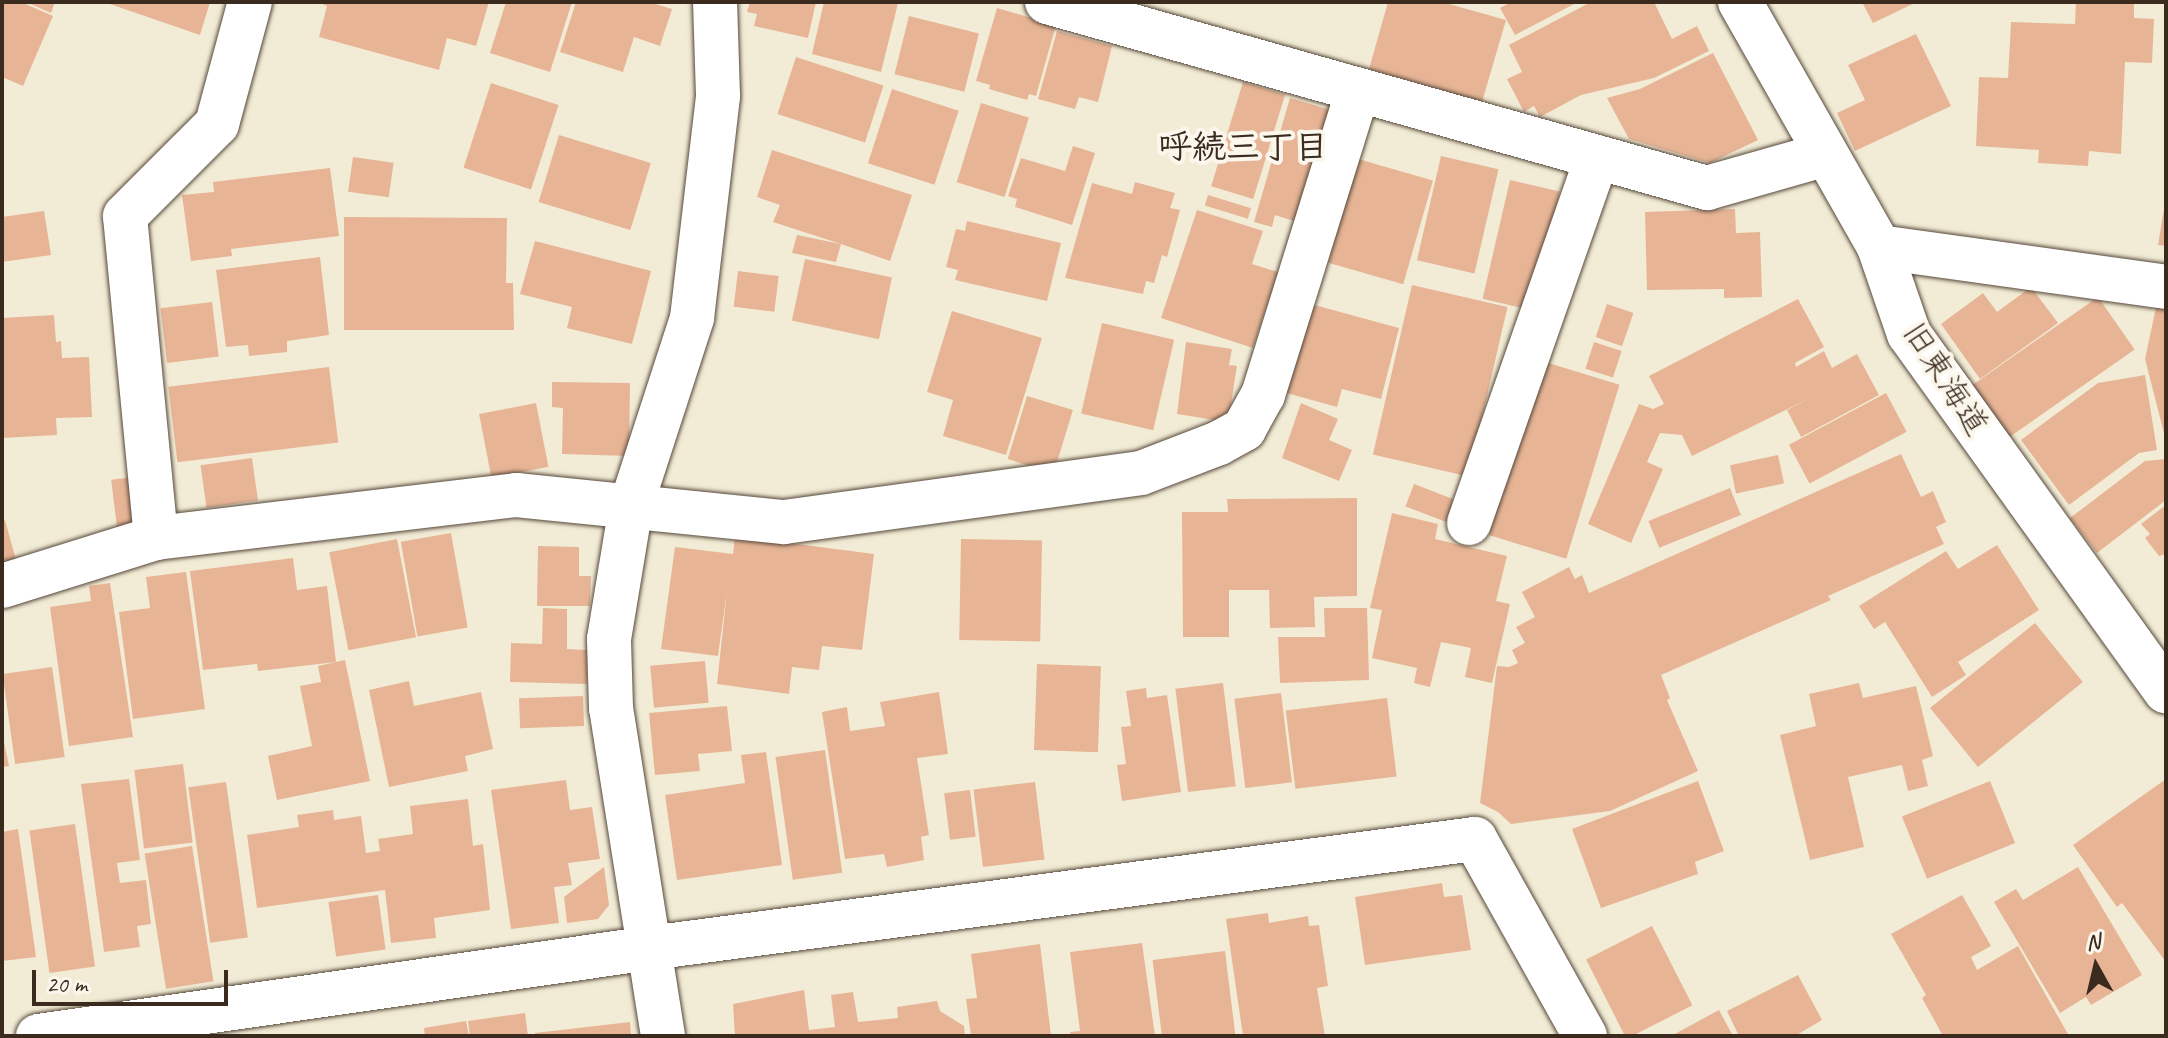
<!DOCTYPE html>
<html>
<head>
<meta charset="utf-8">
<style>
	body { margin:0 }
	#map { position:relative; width:2168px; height:1038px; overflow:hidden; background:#f2ecd6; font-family:Caveat,"Klee One",sans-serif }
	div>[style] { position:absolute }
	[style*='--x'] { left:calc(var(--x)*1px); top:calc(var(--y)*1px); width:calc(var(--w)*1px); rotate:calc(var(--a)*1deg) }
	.building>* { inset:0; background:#e7b596; transform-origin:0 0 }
	.roads { filter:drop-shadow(0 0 2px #56473a) drop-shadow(0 0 2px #56473a) }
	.minor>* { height:44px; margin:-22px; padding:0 22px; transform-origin:22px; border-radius:22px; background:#fff }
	span { translate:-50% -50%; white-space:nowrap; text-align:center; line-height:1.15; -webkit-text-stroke:8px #fbf7ec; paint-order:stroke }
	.street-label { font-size:32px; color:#3b2a1e }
	.neighbourhood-label { font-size:34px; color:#3b2a1e; font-weight:700 }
	.frame { position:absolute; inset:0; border:4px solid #3b2a1e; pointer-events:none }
	.north { position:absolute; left:2056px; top:926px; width:80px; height:80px; -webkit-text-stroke:6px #fbf7ec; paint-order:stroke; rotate:352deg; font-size:22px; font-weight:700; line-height:32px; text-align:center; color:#3b2a1e }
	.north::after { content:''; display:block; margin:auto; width:28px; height:36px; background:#3b2a1e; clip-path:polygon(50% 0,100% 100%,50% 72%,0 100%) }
	.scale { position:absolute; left:32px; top:970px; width:196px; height:36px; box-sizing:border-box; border:4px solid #3b2a1e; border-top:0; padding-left:10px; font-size:24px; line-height:28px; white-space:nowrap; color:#3b2a1e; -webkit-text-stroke:6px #fbf7ec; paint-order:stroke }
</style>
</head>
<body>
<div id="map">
	<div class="building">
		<i style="clip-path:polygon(2px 2px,21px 2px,53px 16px,23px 86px,2px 77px)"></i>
		<i style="clip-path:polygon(26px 2px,55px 2px,51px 13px)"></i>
		<i style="clip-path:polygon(104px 2px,210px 2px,200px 35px)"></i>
		<i style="clip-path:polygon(318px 2px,489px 2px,476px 46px,447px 38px,439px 70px,319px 37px,327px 6px)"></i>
		<i style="clip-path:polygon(506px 2px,572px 2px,550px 72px,490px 53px)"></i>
		<i style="clip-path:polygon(576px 2px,649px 2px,672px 9px,660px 46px,634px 37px,623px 72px,560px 52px)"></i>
		<i style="clip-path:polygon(750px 2px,816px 2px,808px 38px,754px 26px,757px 14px,747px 12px)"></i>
		<i style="clip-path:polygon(824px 2px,898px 3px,881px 72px,812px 54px)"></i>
		<i style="clip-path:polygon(1388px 2px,1442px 2px,1506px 20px,1482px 102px,1369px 69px)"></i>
		<i style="clip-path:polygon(1511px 2px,1578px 2px,1515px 35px,1500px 8px)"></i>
		<i style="clip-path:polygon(1591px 2px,1654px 2px,1672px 39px,1697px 26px,1709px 51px,1654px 78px,1581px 95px,1540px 117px,1534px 106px,1524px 112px,1507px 79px,1522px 72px,1509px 45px)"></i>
		<i style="clip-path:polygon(1862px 2px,1917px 2px,1873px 23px)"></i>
		<i style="clip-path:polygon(2076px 2px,2134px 2px,2134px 18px,2154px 19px,2152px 63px,2125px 62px,2121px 154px,2089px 151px,2088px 166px,2038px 163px,2039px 150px,1976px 146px,1979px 77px,2008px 78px,2011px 22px,2075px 24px)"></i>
		<i style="clip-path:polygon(997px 8px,1056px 25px,1036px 96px,1029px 94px,1027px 100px,989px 89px,990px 85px,976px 81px)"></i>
		<i style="left:909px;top:16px;width:72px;height:60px;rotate:14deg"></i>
		<i style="clip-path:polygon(1057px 31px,1112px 46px,1098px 102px,1079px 97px,1075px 109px,1038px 99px)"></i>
		<i style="clip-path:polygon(1916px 34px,1951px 106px,1855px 151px,1837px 113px,1865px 100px,1848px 65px)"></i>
		<i style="clip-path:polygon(1713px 53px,1758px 140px,1710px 163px,1629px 139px,1607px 98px,1640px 89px)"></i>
		<i style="left:796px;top:57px;width:92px;height:60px;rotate:18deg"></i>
		<i style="left:1243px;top:82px;width:44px;height:109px;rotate:17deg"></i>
		<i style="left:491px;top:83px;width:71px;height:89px;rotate:18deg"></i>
		<i style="left:892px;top:89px;width:70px;height:78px;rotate:18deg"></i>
		<i style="clip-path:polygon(1290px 98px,1334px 111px,1300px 223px,1275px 215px,1272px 227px,1254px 222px)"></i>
		<i style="left:981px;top:103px;width:50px;height:83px;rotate:17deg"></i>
		<i style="left:559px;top:135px;width:96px;height:70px;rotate:17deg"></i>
		<i style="clip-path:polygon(1073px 146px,1095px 153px,1072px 225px,1015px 207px,1017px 199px,1008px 196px,1021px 158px,1065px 171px)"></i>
		<i style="clip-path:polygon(772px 150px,912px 195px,890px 261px,841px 244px,836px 262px,792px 253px,797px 235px,841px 244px,773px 222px,780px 205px,757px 197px)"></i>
		<i style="left:1441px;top:156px;width:59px;height:107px;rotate:13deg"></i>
		<i style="left:353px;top:157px;width:41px;height:35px;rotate:8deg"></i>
		<i style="left:1358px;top:159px;width:78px;height:108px;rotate:16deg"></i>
		<i style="clip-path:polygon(330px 168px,339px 236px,231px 249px,232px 256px,191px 261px,182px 195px,214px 192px,213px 182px)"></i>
		<i style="left:1510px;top:180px;width:51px;height:122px;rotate:13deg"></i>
		<i style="clip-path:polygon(1135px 182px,1175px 193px,1170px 208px,1180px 210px,1167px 257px,1162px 255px,1154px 283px,1146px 281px,1143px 294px,1065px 278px,1092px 183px,1132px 194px)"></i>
		<i style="left:1208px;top:195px;width:45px;height:11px;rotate:17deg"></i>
		<i style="clip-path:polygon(1735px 209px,1736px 233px,1760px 232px,1762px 297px,1724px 298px,1724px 289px,1647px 290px,1645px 212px)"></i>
		<i style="clip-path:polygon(2164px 209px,2166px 209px,2166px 246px,2158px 245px)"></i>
		<i style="clip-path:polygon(1197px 210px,1263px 231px,1252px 264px,1278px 272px,1253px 348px,1161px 318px)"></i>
		<i style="clip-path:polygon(44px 211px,51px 255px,2px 262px,2px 217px)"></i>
		<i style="clip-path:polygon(344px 217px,507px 218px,506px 283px,513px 283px,514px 330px,344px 330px)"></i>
		<i style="clip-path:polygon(967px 221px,1061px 243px,1047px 301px,955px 280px,958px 270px,946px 267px,956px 229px,965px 231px)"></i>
		<i style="clip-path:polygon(535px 241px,651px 271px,632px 344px,567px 328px,572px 307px,520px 294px)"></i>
		<i style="clip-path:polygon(320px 257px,329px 335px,287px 341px,287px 352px,249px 356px,248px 345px,226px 347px,216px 270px)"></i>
		<i style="left:805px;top:259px;width:89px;height:63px;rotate:12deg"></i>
		<i style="left:738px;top:271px;width:41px;height:36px;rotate:7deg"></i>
		<i style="left:1412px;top:285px;width:98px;height:174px;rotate:13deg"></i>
		<i style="clip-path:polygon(2031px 287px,2058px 323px,1980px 379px,1941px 324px,1983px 293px,1997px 312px)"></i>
		<i style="left:2098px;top:297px;width:64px;height:158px;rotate:55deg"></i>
		<i style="clip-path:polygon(2158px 298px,2166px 299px,2165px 437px,2145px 359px)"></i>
		<i style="clip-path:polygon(1798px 299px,1824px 347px,1795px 363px,1796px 367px,1824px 351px,1832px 368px,1857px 354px,1879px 395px,1801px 437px,1787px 410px,1812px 397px,1692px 456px,1682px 435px,1660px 433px,1647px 462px,1663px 469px,1631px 543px,1588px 524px,1639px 404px,1653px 409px,1664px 404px,1649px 376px)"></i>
		<i style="left:212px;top:302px;width:55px;height:52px;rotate:83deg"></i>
		<i style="clip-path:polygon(1307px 303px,1399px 328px,1381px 399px,1342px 389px,1337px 407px,1283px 392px)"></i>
		<i style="left:1607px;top:304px;width:28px;height:35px;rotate:19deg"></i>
		<i style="clip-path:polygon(952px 311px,1042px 338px,1006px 455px,943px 436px,953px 400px,927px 392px)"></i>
		<i style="clip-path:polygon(54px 315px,56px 342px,61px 341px,62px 358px,89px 357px,92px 417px,56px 418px,57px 435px,2px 438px,2px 318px)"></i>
		<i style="left:1102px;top:323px;width:74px;height:93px;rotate:13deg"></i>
		<i style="clip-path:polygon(1186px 342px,1232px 349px,1229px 365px,1237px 366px,1228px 422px,1177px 414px)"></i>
		<i style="left:1594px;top:342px;width:29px;height:28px;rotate:18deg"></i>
		<i style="left:1542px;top:361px;width:81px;height:182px;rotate:17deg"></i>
		<i style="left:329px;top:367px;width:76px;height:162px;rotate:83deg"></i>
		<i style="clip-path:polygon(2145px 375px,2157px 450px,2139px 453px,2069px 505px,2021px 440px,2098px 383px)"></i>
		<i style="clip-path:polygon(552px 382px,630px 383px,629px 456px,562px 454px,563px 408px,552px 407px)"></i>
		<i style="left:1886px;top:393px;width:44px;height:110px;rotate:62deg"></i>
		<i style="left:1027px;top:396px;width:48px;height:66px;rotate:17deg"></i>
		<i style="left:536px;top:403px;width:65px;height:58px;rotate:79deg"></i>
		<i style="clip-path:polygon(1301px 403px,1338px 419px,1329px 440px,1352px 450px,1339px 481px,1282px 458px)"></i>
		<i style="clip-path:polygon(1901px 454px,1921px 497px,1933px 491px,1946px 522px,1936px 527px,1944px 544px,1828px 596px,1831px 600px,1661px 675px,1670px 698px,1667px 700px,1698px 771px,1610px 811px,1511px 824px,1498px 812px,1480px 803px,1497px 666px,1509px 667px,1518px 663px,1512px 650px,1525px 643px,1516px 627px,1535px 617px,1522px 592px,1569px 567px,1575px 579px,1582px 575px,1589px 593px)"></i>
		<i style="left:1778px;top:455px;width:29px;height:49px;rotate:78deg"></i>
		<i style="left:252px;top:458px;width:43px;height:52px;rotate:82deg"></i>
		<i style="clip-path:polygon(2166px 459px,2166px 500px,2097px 553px,2070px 518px,2145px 461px)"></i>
		<i style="left:134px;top:477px;width:48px;height:23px;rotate:83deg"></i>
		<i style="left:1414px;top:484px;width:57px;height:24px;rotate:21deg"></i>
		<i style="left:1730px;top:488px;width:29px;height:88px;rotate:68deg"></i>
		<i style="clip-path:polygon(1357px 498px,1357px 596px,1314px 597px,1315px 627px,1270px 628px,1269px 590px,1229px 590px,1229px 637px,1183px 637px,1182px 512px,1228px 512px,1227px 499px)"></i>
		<i style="clip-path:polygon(2166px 505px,2166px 554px,2159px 556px,2145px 538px,2150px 534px,2141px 524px)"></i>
		<i style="clip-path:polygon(1392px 513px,1438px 524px,1435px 539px,1507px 556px,1496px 601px,1510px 604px,1492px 683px,1465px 677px,1471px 648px,1441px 642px,1430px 687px,1414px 683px,1417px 668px,1372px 658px,1382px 610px,1370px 608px)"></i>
		<i style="clip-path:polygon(5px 520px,16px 560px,2px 565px,2px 521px)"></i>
		<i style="left:451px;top:533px;width:96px;height:51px;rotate:80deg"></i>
		<i style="clip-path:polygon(735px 536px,874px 554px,862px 650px,822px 646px,819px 670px,792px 667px,789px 694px,717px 684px,727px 591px,718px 656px,661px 649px,675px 547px,733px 554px)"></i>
		<i style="left:397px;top:539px;width:100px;height:69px;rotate:79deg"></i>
		<i style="left:961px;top:539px;width:81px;height:101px;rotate:1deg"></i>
		<i style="clip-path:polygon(1997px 545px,2039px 610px,1958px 662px,1966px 675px,1932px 697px,1885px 622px,1874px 629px,1859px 606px,1946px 551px,1958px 569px)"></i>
		<i style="clip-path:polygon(538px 546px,579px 547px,579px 576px,591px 576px,590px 606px,537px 606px)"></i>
		<i style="clip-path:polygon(293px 558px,297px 590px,327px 586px,336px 662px,258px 671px,257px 664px,203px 670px,190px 571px)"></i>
		<i style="clip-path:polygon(186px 572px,205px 709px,133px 719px,119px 612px,150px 608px,146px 577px)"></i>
		<i style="clip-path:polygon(110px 583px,133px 737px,69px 746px,50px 607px,91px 601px,89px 586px)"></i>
		<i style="clip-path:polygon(543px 608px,567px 609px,567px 649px,588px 650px,587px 684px,510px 682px,511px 643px,542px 644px)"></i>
		<i style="clip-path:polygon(1324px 608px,1367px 608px,1369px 680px,1280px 683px,1278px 637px,1325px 637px)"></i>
		<i style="left:2035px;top:623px;width:76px;height:135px;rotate:51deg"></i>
		<i style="clip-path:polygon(345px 660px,370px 781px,277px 800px,268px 756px,312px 746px,300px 686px,321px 682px,318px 666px)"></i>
		<i style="left:705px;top:661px;width:42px;height:55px;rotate:85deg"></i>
		<i style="left:1037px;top:664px;width:64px;height:86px;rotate:2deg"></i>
		<i style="left:52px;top:667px;width:91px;height:50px;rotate:82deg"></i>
		<i style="clip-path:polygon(409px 681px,414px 706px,481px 692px,493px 749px,465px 756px,468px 771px,389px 787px,369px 690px)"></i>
		<i style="left:1223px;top:683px;width:104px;height:48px;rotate:83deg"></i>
		<i style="clip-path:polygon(1859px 683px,1863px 698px,1916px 686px,1933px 756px,1922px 760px,1928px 786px,1908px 791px,1902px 765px,1848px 777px,1864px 847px,1810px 860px,1780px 735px,1816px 726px,1809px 694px)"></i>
		<i style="clip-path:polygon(1146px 688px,1147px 698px,1167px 695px,1181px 792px,1122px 801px,1117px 765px,1126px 764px,1121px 727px,1131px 726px,1126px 691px)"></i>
		<i style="clip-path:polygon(939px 692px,948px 754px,917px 758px,929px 835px,921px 837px,924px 860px,887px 867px,884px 854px,845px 859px,822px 712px,847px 707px,850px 731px,885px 726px,880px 702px)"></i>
		<i style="left:1281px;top:693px;width:90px;height:47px;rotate:83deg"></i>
		<i style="left:583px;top:696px;width:30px;height:64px;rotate:88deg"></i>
		<i style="left:1387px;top:698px;width:79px;height:102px;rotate:83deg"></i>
		<i style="clip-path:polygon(727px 706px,732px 751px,698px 754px,700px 771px,655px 775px,649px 713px)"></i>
		<i style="clip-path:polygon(2px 732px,9px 766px,2px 767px)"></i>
		<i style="left:825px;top:750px;width:124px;height:50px;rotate:82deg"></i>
		<i style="clip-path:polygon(766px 752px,782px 865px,677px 880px,665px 795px,745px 783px,741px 755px)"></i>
		<i style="left:183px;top:764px;width:79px;height:49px;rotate:83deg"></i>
		<i style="clip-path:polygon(129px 779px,140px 860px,117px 863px,120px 883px,146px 880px,151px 924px,137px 926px,140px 947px,104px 952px,81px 784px)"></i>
		<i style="clip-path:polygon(2166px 779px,2166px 962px,2122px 903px,2117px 907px,2073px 845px)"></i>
		<i style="clip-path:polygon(566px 780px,570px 810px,592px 807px,600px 859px,568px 863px,572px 885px,554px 887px,559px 923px,511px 929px,491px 790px)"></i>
		<i style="clip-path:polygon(1698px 781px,1724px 851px,1695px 862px,1698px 874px,1601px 908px,1572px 829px)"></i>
		<i style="left:1990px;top:781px;width:67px;height:95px;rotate:68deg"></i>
		<i style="left:226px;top:782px;width:157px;height:38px;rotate:82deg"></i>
		<i style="left:1035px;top:782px;width:78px;height:62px;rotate:83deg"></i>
		<i style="left:970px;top:790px;width:47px;height:26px;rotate:83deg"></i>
		<i style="clip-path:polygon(468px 799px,473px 846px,483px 844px,490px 910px,434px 918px,436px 938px,391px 943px,385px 890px,257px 908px,247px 835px,299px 827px,297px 815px,333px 810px,334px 820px,361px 816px,366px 853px,380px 851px,378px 839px,413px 834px,410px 806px)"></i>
		<i style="left:75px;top:824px;width:144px;height:46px;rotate:82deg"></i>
		<i style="clip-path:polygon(18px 829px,36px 957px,2px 961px,2px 832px)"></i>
		<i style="left:192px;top:846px;width:137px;height:48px;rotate:81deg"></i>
		<i style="clip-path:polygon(604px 867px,609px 905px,598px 919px,567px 923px,564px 897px)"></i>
		<i style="clip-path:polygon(2078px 867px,2142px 975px,2091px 1005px,2086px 997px,2060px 1013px,1994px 902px,2016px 889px,2023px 900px)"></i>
		<i style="clip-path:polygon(1442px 883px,1444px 897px,1462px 895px,1471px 950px,1365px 965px,1355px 897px)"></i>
		<i style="left:378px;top:895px;width:55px;height:50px;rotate:82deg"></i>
		<i style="clip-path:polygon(1962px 895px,1991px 946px,1971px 957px,1977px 970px,2018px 946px,2069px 1036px,1943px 1036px,1922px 998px,1926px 995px,1891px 934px)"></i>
		<i style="clip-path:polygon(1268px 913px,1269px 923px,1308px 916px,1309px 926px,1319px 925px,1328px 986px,1317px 988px,1325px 1036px,1243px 1036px,1226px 919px)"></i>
		<i style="left:1652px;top:926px;width:89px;height:74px;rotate:63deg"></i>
		<i style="clip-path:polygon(1142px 943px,1155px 1036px,1071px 1036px,1070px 1032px,1080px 1031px,1070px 952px)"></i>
		<i style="clip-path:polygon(1040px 944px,1051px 1036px,971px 1036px,966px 999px,977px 998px,971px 954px)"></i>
		<i style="left:1225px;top:951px;width:86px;height:73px;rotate:83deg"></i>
		<i style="clip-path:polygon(1798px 975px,1822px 1020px,1795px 1036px,1739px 1036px,1727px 1011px)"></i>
		<i style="clip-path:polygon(804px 990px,809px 1030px,835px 1027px,831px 995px,853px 992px,858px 1022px,898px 1018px,897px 1007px,937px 1001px,940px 1011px,964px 1026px,965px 1036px,735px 1036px,733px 1004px)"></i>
		<i style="clip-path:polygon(1719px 1010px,1733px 1036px,1671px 1036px)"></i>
		<i style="clip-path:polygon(525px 1013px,528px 1036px,470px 1036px,468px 1021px)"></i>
		<i style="clip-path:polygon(466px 1021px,469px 1036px,425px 1036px,424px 1028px)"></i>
		<i style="clip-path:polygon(630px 1022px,631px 1036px,535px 1036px,535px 1033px)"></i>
	</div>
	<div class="roads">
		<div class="minor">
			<i style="--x:1047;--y:2;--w:686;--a:15.74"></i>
			<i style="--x:1707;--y:188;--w:121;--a:-15.9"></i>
			<i style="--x:1740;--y:2;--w:282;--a:60.4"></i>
			<i style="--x:1879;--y:247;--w:92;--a:71"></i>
			<i style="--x:1909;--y:334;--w:440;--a:54.3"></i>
			<i style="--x:1879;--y:247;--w:290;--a:7.9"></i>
			<i style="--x:1469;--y:523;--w:387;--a:-70.7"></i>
			<i style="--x:156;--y:538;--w:323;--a:-95.5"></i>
			<i style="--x:125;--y:216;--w:130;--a:-45"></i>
			<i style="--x:217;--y:124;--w:126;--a:-74.9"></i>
			<i style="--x:2;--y:586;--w:161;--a:-17.3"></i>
			<i style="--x:156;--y:538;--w:363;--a:-6.8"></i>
			<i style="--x:516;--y:495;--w:269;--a:5.8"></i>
			<i style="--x:784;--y:522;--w:360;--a:-7.8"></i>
			<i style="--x:1141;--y:473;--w:84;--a:-21"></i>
			<i style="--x:1219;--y:443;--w:29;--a:-29"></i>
			<i style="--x:1244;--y:429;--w:39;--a:-61"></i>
			<i style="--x:1263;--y:395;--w:319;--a:-72.7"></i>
			<i style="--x:38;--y:1036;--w:618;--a:-8.18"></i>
			<i style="--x:650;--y:948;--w:832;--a:-7.53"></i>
			<i style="--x:1475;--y:839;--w:226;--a:60.8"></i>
			<i style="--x:663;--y:1036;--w:332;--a:-99"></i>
			<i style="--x:611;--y:708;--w:69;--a:-91.7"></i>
			<i style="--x:609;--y:639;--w:135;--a:-80.6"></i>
			<i style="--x:631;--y:506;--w:198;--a:-72"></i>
			<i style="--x:692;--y:318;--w:224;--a:-83.3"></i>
			<i style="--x:718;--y:96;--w:94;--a:-91.8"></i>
		</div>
	</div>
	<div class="street-label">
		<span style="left:1945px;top:379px;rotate:57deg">旧東海道</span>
	</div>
	<div class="neighbourhood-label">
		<span style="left:1243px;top:147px">呼続三丁目</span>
	</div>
	<div class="frame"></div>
	<div class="north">N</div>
	<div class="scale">20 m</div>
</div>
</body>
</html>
